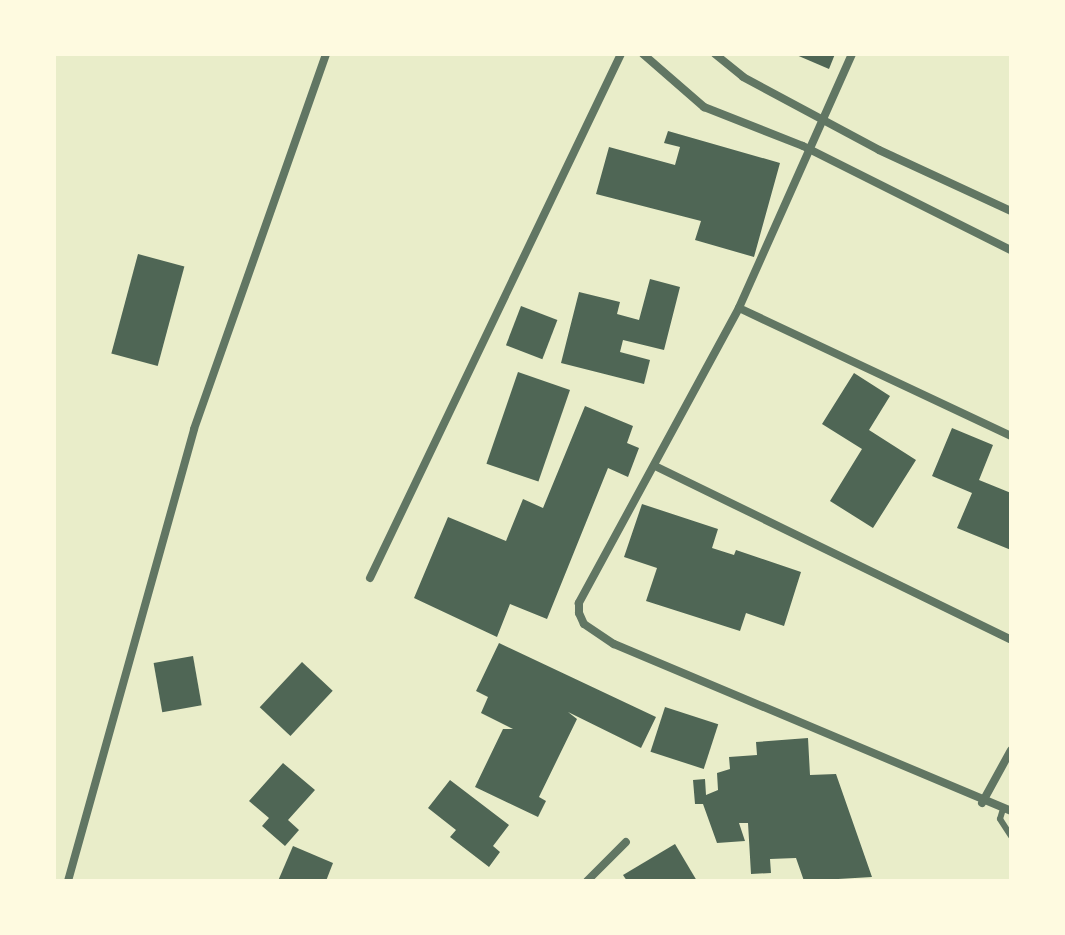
<!DOCTYPE html>
<html>
<head>
<meta charset="utf-8">
<style>
	body { margin:0 }
	#map { position:relative; width:1065px; height:935px; overflow:hidden; background:#e9edc9; font-family:Manrope,sans-serif }
	div>[style] { position:absolute }
	[style*='--x'] { left:calc(var(--x)*1px); top:calc(var(--y)*1px); width:calc(var(--w)*1px); rotate:calc(var(--a)*1deg) }
	.building>* { inset:0; background:#4f6655; transform-origin:0 0 }
	.service>* { height:6px; margin:-3px; padding:0 3px; transform-origin:3px; border-radius:3px; background:#617663 }
	.minor>* { height:8px; margin:-4px; padding:0 4px; transform-origin:4px; border-radius:4px; background:#617663 }
	span { translate:-50% -50%; white-space:nowrap; text-align:center; line-height:1.15; -webkit-text-stroke:6px #fefae0; paint-order:stroke }
	.frame { position:absolute; inset:0; border:56px solid #fefae0; pointer-events:none }
</style>
</head>
<body>
<div id="map">
	<div class="building">
		<i style="clip-path:polygon(794px 54px,835px 54px,829px 69px)"></i>
		<i style="clip-path:polygon(668px 131px,780px 163px,754px 257px,695px 240px,701px 221px,596px 194px,609px 147px,675px 165px,680px 147px,664px 143px)"></i>
		<i style="left:138px;top:254px;width:48px;height:103px;rotate:15deg"></i>
		<i style="clip-path:polygon(650px 279px,680px 287px,664px 350px,623px 340px,620px 352px,650px 360px,644px 384px,561px 363px,579px 292px,620px 302px,617px 314px,639px 320px)"></i>
		<i style="left:521px;top:306px;width:39px;height:42px;rotate:21deg"></i>
		<i style="left:518px;top:372px;width:55px;height:97px;rotate:19deg"></i>
		<i style="clip-path:polygon(854px 373px,890px 396px,869px 430px,916px 460px,873px 528px,830px 501px,862px 449px,822px 424px)"></i>
		<i style="clip-path:polygon(585px 406px,633px 426px,627px 443px,639px 448px,628px 477px,608px 468px,547px 619px,510px 604px,497px 637px,414px 598px,448px 517px,506px 541px,523px 499px,543px 508px)"></i>
		<i style="clip-path:polygon(952px 428px,993px 445px,979px 480px,1011px 493px,1011px 550px,957px 528px,972px 493px,932px 476px)"></i>
		<i style="clip-path:polygon(642px 504px,718px 529px,712px 548px,734px 555px,736px 550px,801px 572px,784px 626px,746px 613px,740px 631px,646px 601px,657px 568px,624px 557px)"></i>
		<i style="clip-path:polygon(499px 643px,656px 717px,641px 748px,568px 712px,577px 719px,539px 797px,546px 801px,538px 817px,475px 787px,503px 729px,513px 729px,481px 713px,488px 697px,476px 691px)"></i>
		<i style="left:193px;top:656px;width:50px;height:40px;rotate:80deg"></i>
		<i style="left:302px;top:662px;width:42px;height:62px;rotate:43deg"></i>
		<i style="left:665px;top:707px;width:56px;height:47px;rotate:18deg"></i>
		<i style="clip-path:polygon(808px 738px,810px 775px,836px 774px,872px 877px,804px 881px,796px 858px,770px 859px,771px 873px,751px 874px,748px 823px,739px 823px,745px 841px,717px 843px,703px 804px,695px 804px,693px 780px,705px 779px,706px 795px,718px 790px,717px 773px,730px 769px,729px 757px,757px 755px,756px 742px)"></i>
		<i style="clip-path:polygon(283px 763px,315px 790px,288px 820px,299px 830px,285px 846px,262px 826px,269px 818px,249px 801px)"></i>
		<i style="clip-path:polygon(450px 780px,509px 825px,493px 846px,500px 852px,489px 867px,450px 837px,456px 830px,428px 808px)"></i>
		<i style="clip-path:polygon(675px 844px,697px 881px,627px 881px,623px 875px)"></i>
		<i style="clip-path:polygon(293px 846px,333px 863px,326px 881px,278px 881px)"></i>
	</div>
	<div class="service">
		<i style="--x:1003;--y:809;--w:10;--a:107"></i>
		<i style="--x:1000;--y:819;--w:20;--a:57"></i>
	</div>
	<div class="minor">
		<i style="--x:643;--y:54;--w:81;--a:41"></i>
		<i style="--x:704;--y:107;--w:106;--a:21.5"></i>
		<i style="--x:803;--y:146;--w:233;--a:26.6"></i>
		<i style="--x:715;--y:54;--w:36;--a:39"></i>
		<i style="--x:743;--y:77;--w:154;--a:28.2"></i>
		<i style="--x:879;--y:150;--w:145;--a:24.8"></i>
		<i style="--x:852;--y:54;--w:278;--a:114"></i>
		<i style="--x:739;--y:308;--w:336;--a:118.5"></i>
		<i style="--x:579;--y:603;--w:10;--a:90"></i>
		<i style="--x:579;--y:613;--w:12;--a:66"></i>
		<i style="--x:584;--y:624;--w:36;--a:34"></i>
		<i style="--x:614;--y:644;--w:431;--a:22.8"></i>
		<i style="--x:739;--y:308;--w:301;--a:25.2"></i>
		<i style="--x:655;--y:466;--w:396;--a:26"></i>
		<i style="--x:370;--y:578;--w:581;--a:-64.41"></i>
		<i style="--x:982;--y:803;--w:60;--a:-61.3"></i>
		<i style="--x:68;--y:881;--w:469;--a:-74.4"></i>
		<i style="--x:194;--y:429;--w:398;--a:-70.6"></i>
		<i style="--x:587;--y:881;--w:55;--a:-45"></i>
	</div>
	<div class="frame"></div>
</div>
</body>
</html>
